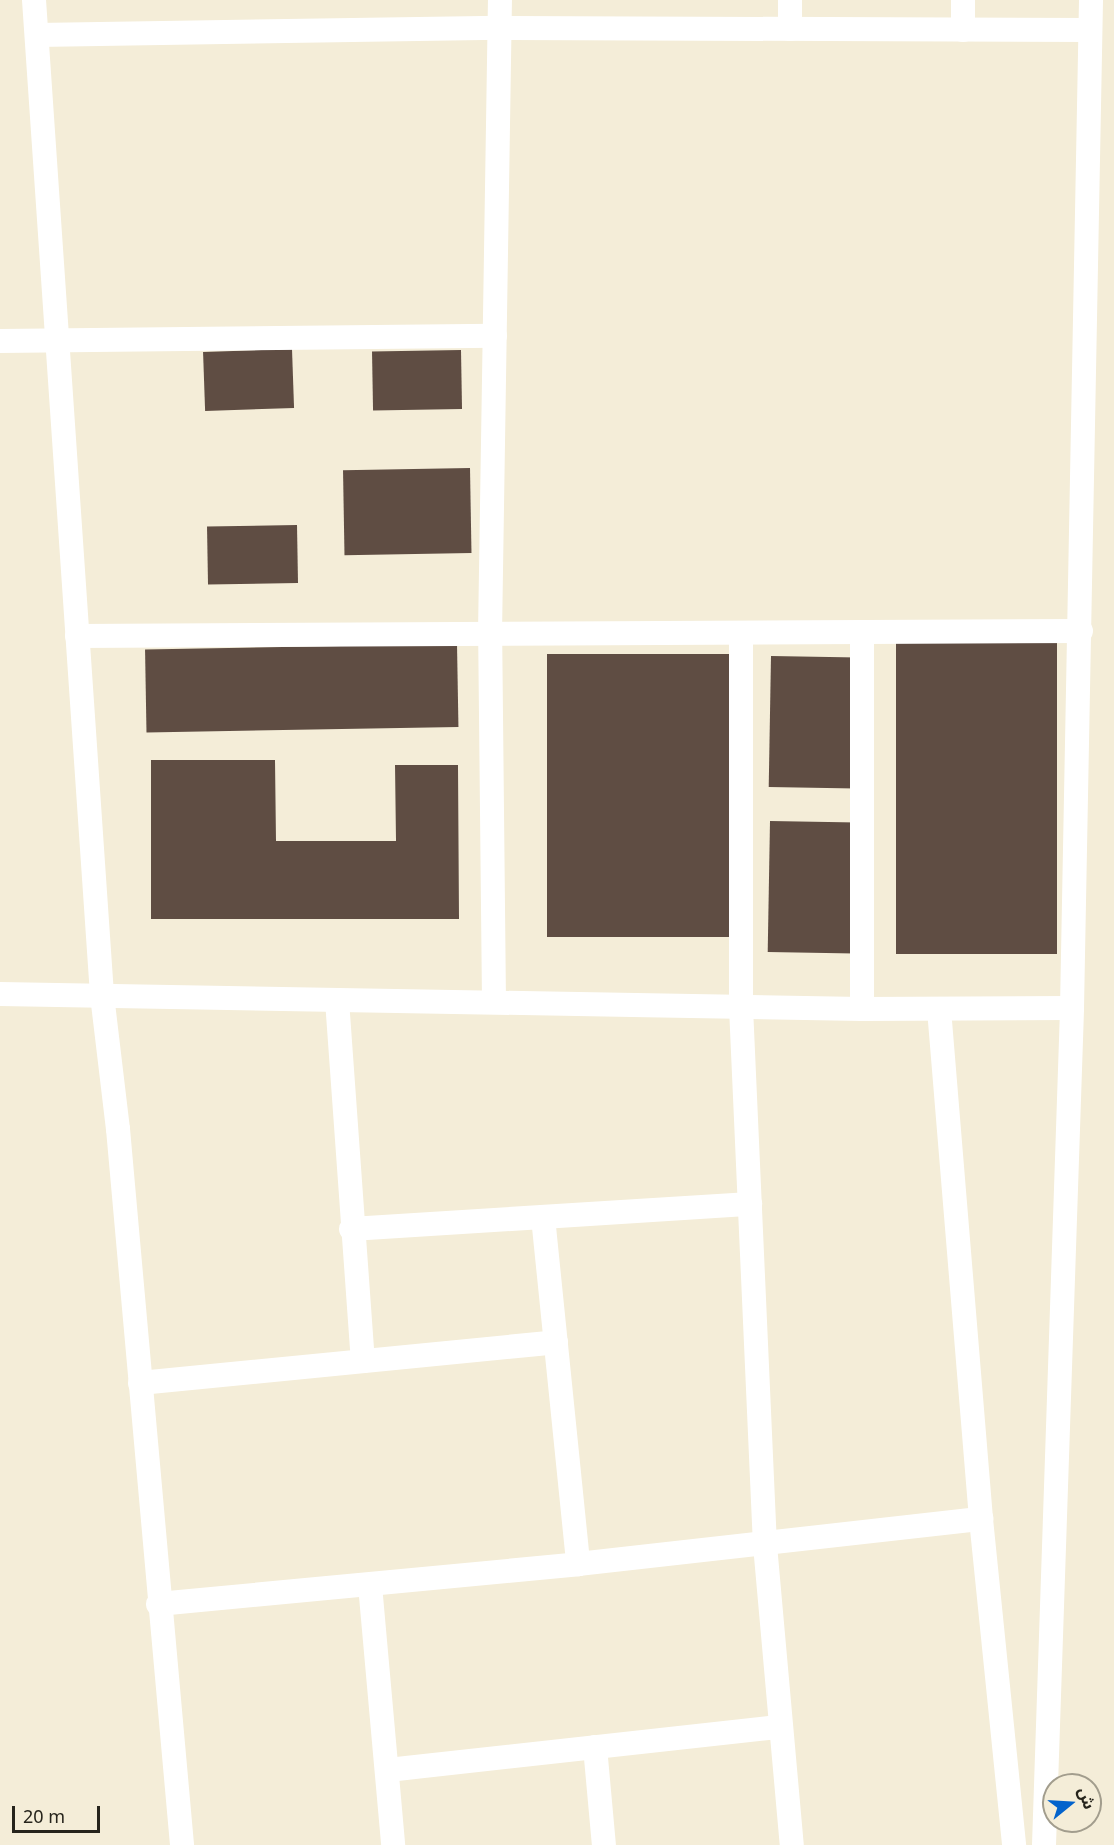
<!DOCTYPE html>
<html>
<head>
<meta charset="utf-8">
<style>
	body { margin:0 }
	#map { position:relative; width:1114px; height:1845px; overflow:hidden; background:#f4edd8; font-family:"Noto Sans","Noto Sans Arabic",sans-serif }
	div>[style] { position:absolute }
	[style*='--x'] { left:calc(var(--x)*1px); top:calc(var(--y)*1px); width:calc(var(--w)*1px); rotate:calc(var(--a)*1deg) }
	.building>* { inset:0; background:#5f4d43; transform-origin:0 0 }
	.minor>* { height:24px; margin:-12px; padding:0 12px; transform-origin:12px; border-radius:12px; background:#fff }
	span { translate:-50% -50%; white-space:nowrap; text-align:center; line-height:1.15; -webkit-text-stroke:6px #f4edd8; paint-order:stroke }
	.north { position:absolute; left:1042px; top:1773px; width:60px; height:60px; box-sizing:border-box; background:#f4edd8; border:2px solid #a29d8d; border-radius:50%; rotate:72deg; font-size:16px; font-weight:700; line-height:24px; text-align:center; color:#26241c }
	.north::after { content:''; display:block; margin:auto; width:21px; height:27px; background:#0363cc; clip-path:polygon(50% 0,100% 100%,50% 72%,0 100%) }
	.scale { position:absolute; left:12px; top:1806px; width:88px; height:27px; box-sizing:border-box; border:3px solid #26241c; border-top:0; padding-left:8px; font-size:18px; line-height:21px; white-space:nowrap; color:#26241c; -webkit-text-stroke:4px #f4edd8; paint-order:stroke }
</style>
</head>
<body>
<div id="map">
	<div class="building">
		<i style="left:292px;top:349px;width:59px;height:89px;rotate:88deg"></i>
		<i style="left:461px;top:350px;width:59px;height:89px;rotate:89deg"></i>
		<i style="left:470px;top:468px;width:85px;height:127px;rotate:89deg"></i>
		<i style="left:297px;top:525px;width:58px;height:90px;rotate:89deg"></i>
		<i style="left:896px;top:642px;width:161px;height:312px"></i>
		<i style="left:457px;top:644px;width:83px;height:312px;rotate:89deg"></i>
		<i style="left:547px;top:654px;width:184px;height:283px"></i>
		<i style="left:771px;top:656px;width:87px;height:131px;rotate:1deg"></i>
		<i style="clip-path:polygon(151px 760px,275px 760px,276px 841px,396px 841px,395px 765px,458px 765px,459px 919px,151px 919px)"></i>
		<i style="left:770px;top:821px;width:87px;height:131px;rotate:1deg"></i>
	</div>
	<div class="minor">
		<i style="--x:34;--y:0;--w:997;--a:86.09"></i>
		<i style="--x:102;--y:995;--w:135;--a:83.2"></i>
		<i style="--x:118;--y:1129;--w:719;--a:84.89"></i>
		<i style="--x:790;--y:0;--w:29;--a:90"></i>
		<i style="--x:963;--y:30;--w:30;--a:-90"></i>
		<i style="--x:37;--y:35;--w:463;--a:-0.9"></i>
		<i style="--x:500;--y:28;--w:590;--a:0.19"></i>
		<i style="--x:0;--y:341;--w:495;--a:-0.6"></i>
		<i style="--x:862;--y:632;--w:377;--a:90"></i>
		<i style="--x:741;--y:633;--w:374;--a:90"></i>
		<i style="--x:741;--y:1007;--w:539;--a:87.45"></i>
		<i style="--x:765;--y:1545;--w:301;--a:84.9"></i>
		<i style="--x:77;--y:636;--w:1004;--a:-0.29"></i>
		<i style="--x:0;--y:994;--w:862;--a:1"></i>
		<i style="--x:862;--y:1009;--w:210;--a:-0.3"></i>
		<i style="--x:337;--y:1000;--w:362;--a:85.9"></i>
		<i style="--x:494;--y:1002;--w:368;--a:-90.6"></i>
		<i style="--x:490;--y:634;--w:634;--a:-89.1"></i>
		<i style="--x:939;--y:1009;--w:512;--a:85.29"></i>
		<i style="--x:981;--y:1519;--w:328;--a:84.2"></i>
		<i style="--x:543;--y:1217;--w:349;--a:84.2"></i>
		<i style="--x:351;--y:1229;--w:400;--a:-3.6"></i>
		<i style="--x:140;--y:1383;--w:418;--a:-5.6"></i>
		<i style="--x:370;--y:1585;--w:261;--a:84.9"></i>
		<i style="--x:158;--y:1604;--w:422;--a:-5.4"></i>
		<i style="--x:578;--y:1564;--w:406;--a:-6.4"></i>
		<i style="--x:595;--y:1747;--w:98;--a:84.8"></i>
		<i style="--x:388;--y:1770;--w:394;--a:-6.3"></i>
		<i style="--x:1044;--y:1845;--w:837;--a:-88.08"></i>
		<i style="--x:1072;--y:1008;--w:1008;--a:-88.92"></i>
	</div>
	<div class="north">ش</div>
	<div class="scale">20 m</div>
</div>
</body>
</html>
